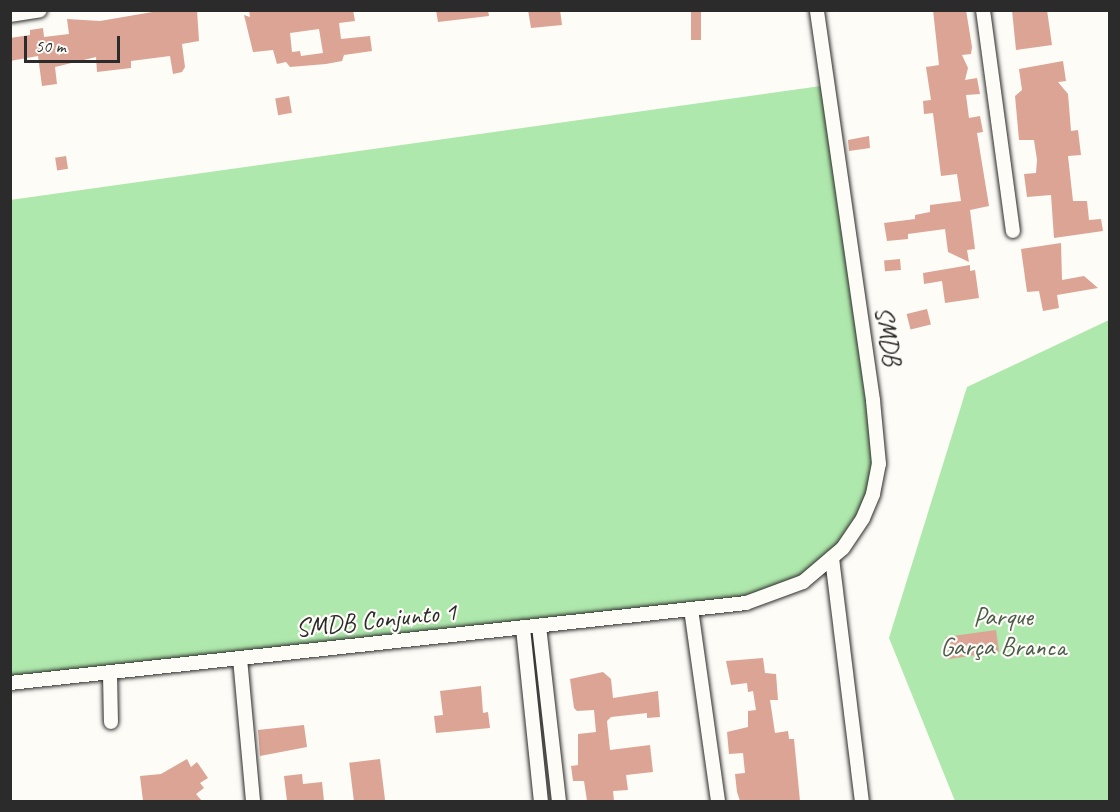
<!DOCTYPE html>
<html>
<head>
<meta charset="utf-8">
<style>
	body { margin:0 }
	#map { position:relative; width:1120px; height:812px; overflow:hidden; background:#fdfcf7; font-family:Caveat,sans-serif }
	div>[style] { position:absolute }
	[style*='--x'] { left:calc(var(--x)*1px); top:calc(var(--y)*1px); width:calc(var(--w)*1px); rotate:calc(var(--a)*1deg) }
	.green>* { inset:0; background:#afe8ac }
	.building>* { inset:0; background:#dba494; transform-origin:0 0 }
	.roads { filter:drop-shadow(0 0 2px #2b2b2b) drop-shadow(0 0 2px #2b2b2b) }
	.minor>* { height:14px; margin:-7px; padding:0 7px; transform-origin:7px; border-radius:7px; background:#fdfcf7 }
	span { translate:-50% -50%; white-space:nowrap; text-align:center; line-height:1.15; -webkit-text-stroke:4.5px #fdfcf7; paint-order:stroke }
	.street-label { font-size:26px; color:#2b2b2b }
	.park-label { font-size:26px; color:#4c5a4b }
	.frame { position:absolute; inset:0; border:12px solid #2b2b2b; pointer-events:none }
	.scale { position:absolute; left:24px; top:36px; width:96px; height:27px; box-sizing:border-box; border:3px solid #2b2b2b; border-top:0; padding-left:8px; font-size:18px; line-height:21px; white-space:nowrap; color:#2b2b2b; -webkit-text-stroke:4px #fdfcf7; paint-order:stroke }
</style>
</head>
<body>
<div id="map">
	<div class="green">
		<i style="clip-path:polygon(828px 85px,879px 464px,863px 518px,803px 582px,746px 603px,11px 685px,10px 200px)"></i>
		<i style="clip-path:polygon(1109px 320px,1109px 801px,955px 801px,889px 638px,967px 387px)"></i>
	</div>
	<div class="building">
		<i style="clip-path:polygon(164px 10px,197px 10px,199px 41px,182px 44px,185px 67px,182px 72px,173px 74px,170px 56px,131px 61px,131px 68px,97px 72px,96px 57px,55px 67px,57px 84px,42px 86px,38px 56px,10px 61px,10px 38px,30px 35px,30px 30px,43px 28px,44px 37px,69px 34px,67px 19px,100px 21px)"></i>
		<i style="clip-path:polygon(evenodd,249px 10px,353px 10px,355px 21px,339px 23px,341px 39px,370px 36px,372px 51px,344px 55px,342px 61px,326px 64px,290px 67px,286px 62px,277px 64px,273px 50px,253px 52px,244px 15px,250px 17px,249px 10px,319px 29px,323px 53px,301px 56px,300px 51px,292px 52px,290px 33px,319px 29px)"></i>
		<i style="clip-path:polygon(436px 10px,488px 10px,489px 16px,438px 22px)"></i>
		<i style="clip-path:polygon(528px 10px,560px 10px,562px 25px,531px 28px)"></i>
		<i style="left:691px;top:10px;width:10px;height:30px"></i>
		<i style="clip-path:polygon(933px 10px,966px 10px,972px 47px,971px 54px,962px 55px,968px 68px,965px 80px,977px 78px,980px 94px,966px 95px,969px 118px,980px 116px,983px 132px,977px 133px,989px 206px,970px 210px,975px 249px,967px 250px,969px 262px,948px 252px,945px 229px,908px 234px,908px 239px,887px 241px,884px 223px,915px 219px,915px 215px,930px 212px,930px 205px,961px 201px,957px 174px,941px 176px,933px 113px,924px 114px,923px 101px,931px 100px,926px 67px,939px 65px)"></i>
		<i style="clip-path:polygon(1012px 10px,1047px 10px,1052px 45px,1016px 50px)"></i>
		<i style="clip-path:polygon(1063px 61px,1066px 81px,1058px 82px,1068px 94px,1071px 131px,1078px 130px,1081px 155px,1068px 156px,1073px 201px,1087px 201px,1089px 220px,1101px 219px,1103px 231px,1054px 238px,1051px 195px,1027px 197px,1024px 174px,1036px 173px,1037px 160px,1034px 140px,1019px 140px,1015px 96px,1022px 90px,1019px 69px)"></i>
		<i style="left:289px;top:96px;width:17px;height:14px;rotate:80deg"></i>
		<i style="clip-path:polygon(869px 136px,870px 148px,849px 151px,848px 140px)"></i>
		<i style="left:66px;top:156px;width:13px;height:11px;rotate:81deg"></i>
		<i style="clip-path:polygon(1061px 243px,1062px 280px,1084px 276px,1098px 288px,1057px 295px,1059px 308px,1043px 311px,1039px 291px,1027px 292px,1021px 249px)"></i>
		<i style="left:900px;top:259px;width:11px;height:16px;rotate:85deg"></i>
		<i style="clip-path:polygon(970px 265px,970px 271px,975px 270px,979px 298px,945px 303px,942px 281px,924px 284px,923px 273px)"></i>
		<i style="left:927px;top:309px;width:16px;height:21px;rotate:76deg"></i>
		<i style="left:996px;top:630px;width:22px;height:51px;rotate:82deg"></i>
		<i style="clip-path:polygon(763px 658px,765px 673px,776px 674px,778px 700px,770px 700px,775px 733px,788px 731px,789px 739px,794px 739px,800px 801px,740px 801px,737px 792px,735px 774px,745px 773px,743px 753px,729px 754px,727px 732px,748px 727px,748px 711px,756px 710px,753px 691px,748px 692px,747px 683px,731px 685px,726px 661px)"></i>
		<i style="clip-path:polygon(603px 672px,611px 679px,613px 698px,658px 691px,660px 717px,647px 718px,647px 713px,611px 717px,607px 721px,610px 750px,650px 745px,653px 772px,626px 775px,628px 790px,613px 791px,614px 801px,587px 801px,584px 781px,573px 781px,571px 766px,578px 765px,578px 734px,596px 732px,594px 710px,577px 711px,574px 708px,570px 679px)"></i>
		<i style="clip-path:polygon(481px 686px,483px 713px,488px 712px,490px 728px,436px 733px,434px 716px,443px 715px,440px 691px)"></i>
		<i style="clip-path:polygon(304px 725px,307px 747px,260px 756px,258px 730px)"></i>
		<i style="clip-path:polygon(187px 759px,191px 767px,197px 762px,208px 778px,200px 783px,204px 788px,196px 794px,202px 801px,143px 801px,140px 776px,161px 774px)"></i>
		<i style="left:380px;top:759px;width:42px;height:31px;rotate:83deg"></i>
		<i style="clip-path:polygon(302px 774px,303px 784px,322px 782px,324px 801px,287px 801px,284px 776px)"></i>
	</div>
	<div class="roads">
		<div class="minor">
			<i style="--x:983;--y:10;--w:223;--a:82.3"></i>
			<i style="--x:10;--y:15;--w:30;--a:-9"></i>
			<i style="--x:832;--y:558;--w:246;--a:83"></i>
			<i style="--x:691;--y:609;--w:195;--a:82"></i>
			<i style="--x:539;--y:626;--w:177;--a:83.5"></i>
			<i style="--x:523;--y:628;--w:175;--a:84.1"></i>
			<i style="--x:240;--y:658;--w:145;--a:84.8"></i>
			<i style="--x:110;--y:675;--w:47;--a:88.8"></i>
			<i style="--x:10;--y:683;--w:740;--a:-6.2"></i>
			<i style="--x:746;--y:603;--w:61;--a:-20.2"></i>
			<i style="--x:803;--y:582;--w:52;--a:-40.4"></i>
			<i style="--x:843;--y:548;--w:36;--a:-56"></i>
			<i style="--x:863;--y:518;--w:26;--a:-67"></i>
			<i style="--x:873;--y:494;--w:31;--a:-79"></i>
			<i style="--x:879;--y:464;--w:64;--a:-95.4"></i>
			<i style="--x:873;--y:400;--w:394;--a:-98.2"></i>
		</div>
	</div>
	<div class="street-label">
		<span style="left:888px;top:336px;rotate:82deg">SMDB</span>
		<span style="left:376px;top:620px;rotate:-6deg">SMDB Conjunto 1</span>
	</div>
	<div class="park-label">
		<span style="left:1003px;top:632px">Parque<br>Garça Branca</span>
	</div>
	<div class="frame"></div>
	<div class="scale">50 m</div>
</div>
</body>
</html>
